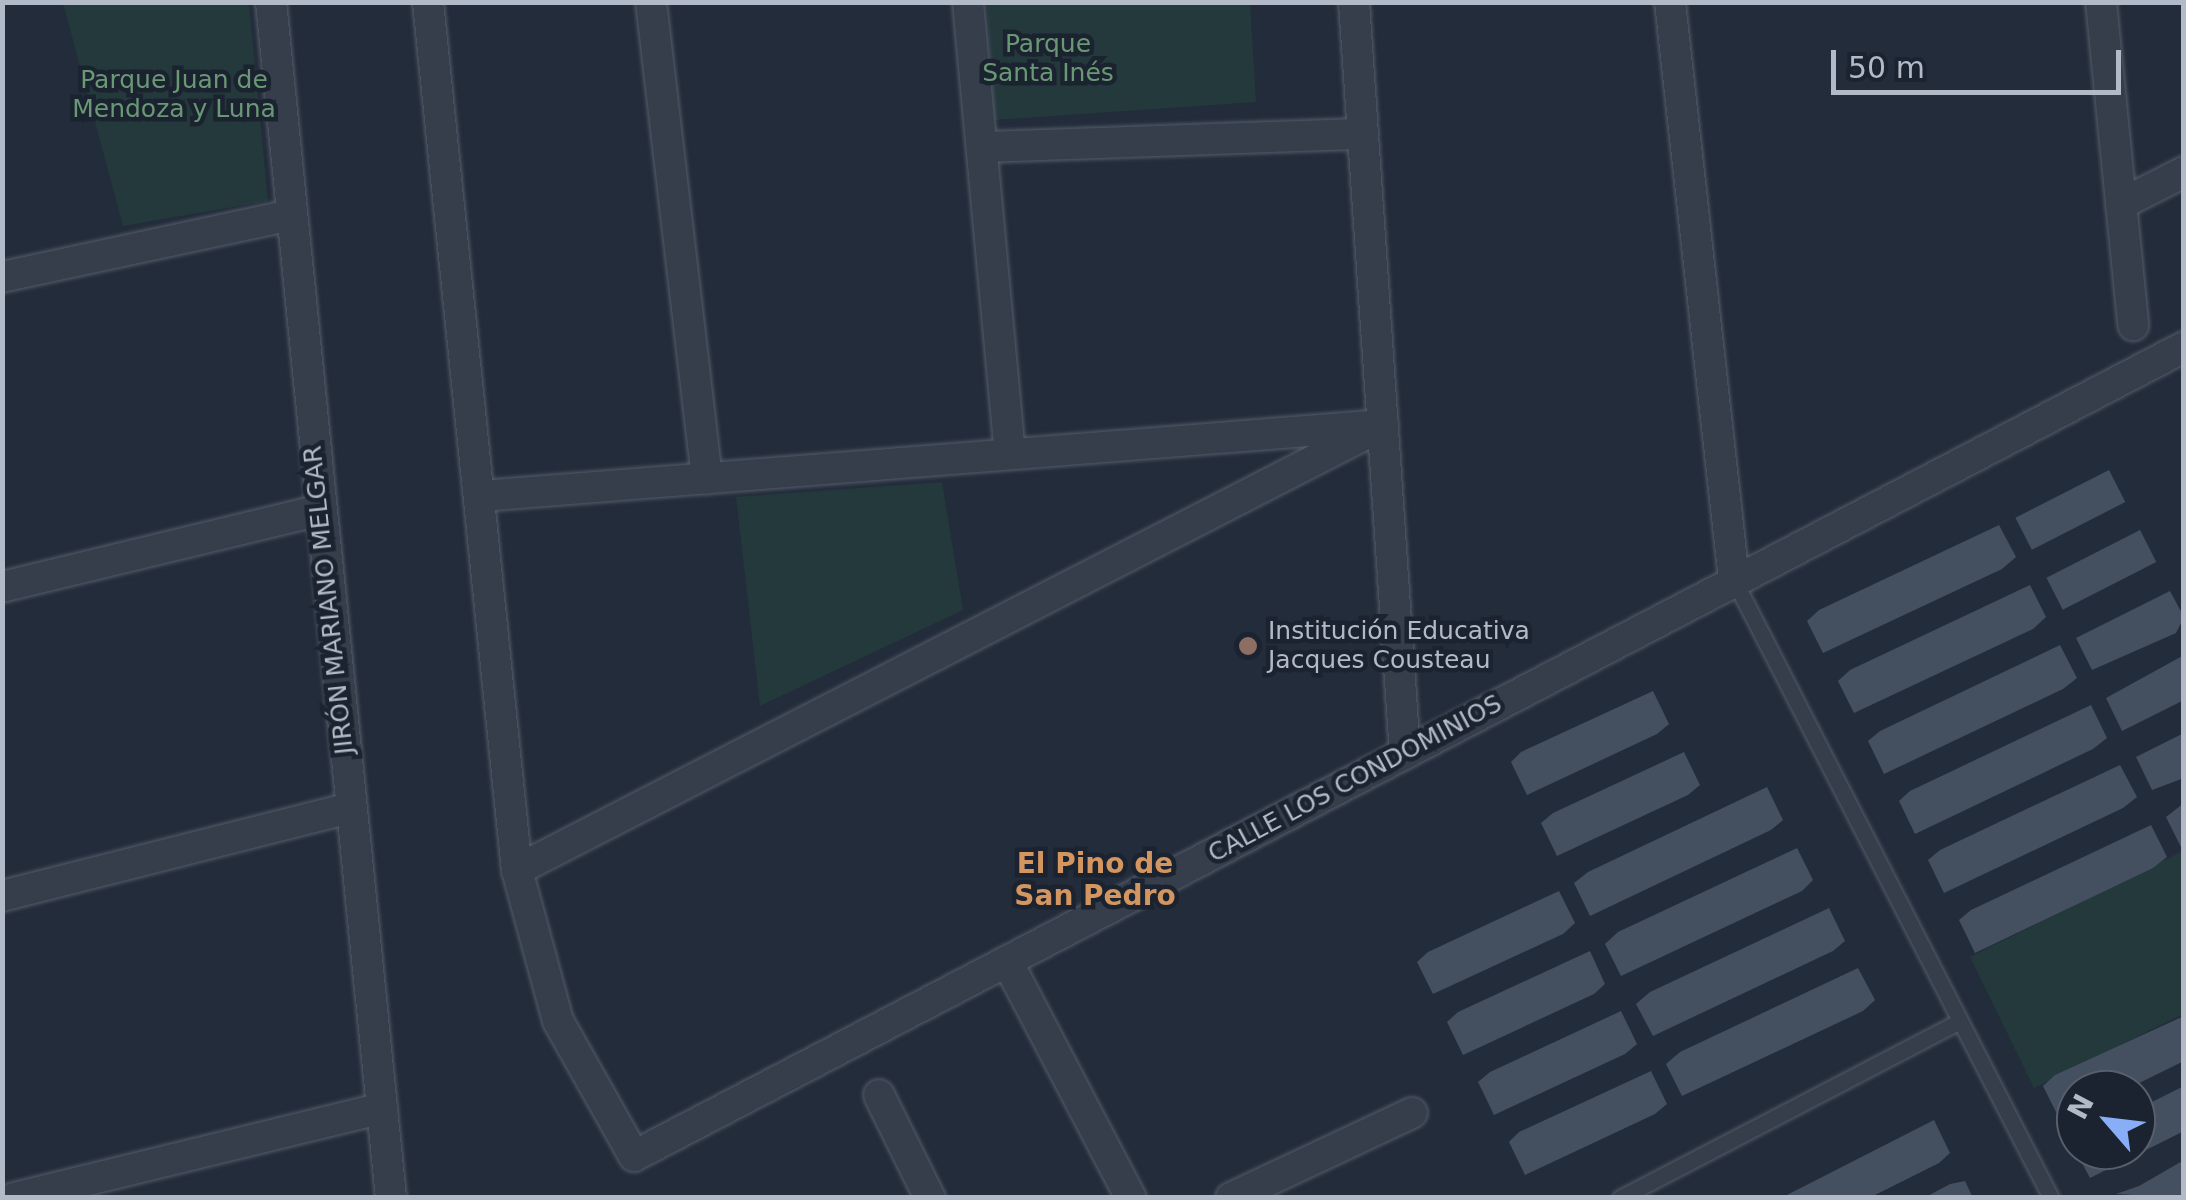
<!DOCTYPE html>
<html>
<head>
<meta charset="utf-8">
<style>
	body { margin:0 }
	#map { position:relative; width:2186px; height:1200px; overflow:hidden; background:#232c3b; font-family:"DejaVu Sans",sans-serif }
	div>[style] { position:absolute }
	[style*='--x'] { left:calc(var(--x)*1px); top:calc(var(--y)*1px); width:calc(var(--w)*1px); rotate:calc(var(--a)*1deg) }
	.green>* { inset:0; background:#24393c }
	.building>* { inset:0; background:#444f60; transform-origin:0 0 }
	.roads { filter:drop-shadow(0 0 2px #545c69) drop-shadow(0 0 2px #545c69) }
	.service>* { height:15px; margin:-7.5px; padding:0 7.5px; transform-origin:7.5px; border-radius:7.5px; background:#363e4b }
	.minor>* { height:30px; margin:-15px; padding:0 15px; transform-origin:15px; border-radius:15px; background:#363e4b }
	.dots>* { width:28px; height:28px; translate:-50% -50%; box-sizing:border-box; border:5px solid #1c2330; border-radius:50% }
	span { translate:-50% -50%; white-space:nowrap; text-align:center; line-height:1.15; -webkit-text-stroke:9px #1c2330; paint-order:stroke }
	.park-label { font-size:25px; color:#699875 }
	.street-label { font-size:25px; color:#b2b9c7 }
	.poi-label { font-size:25px; color:#b2b9c7 }
	.left { translate:0 -50%; text-align:left }
	.neighbourhood-label { font-size:28px; color:#d39660; font-weight:700 }
	.frame { position:absolute; inset:0; border:5px solid #b2b9c7; pointer-events:none }
	.north { position:absolute; left:2056px; top:1070px; width:100px; height:100px; box-sizing:border-box; background:#1c2330; border:2px solid #585f6c; border-radius:50%; rotate:298deg; font-size:28px; font-weight:700; line-height:40px; text-align:center; color:#b2b9c7 }
	.north::after { content:''; display:block; margin:auto; width:35px; height:45px; background:#87aef7; clip-path:polygon(50% 0,100% 100%,50% 72%,0 100%) }
	.scale { position:absolute; left:1831px; top:50px; width:290px; height:45px; box-sizing:border-box; border:5px solid #b2b9c7; border-top:0; padding-left:12px; font-size:30px; line-height:35px; white-space:nowrap; color:#b2b9c7; -webkit-text-stroke:8px #1c2330; paint-order:stroke }
</style>
</head>
<body>
<div id="map">
	<div class="green">
		<i style="clip-path:polygon(63px 3px,249px 3px,268px 201px,123px 226px)"></i>
		<i style="clip-path:polygon(987px 3px,1250px 3px,1256px 102px,994px 120px)"></i>
		<i style="clip-path:polygon(942px 482px,963px 610px,760px 706px,736px 497px)"></i>
		<i style="clip-path:polygon(2183px 851px,2183px 1014px,2034px 1088px,1970px 957px)"></i>
	</div>
	<div class="building">
		<i style="left:2109px;top:470px;width:36px;height:105px;rotate:63deg"></i>
		<i style="clip-path:polygon(1999px 525px,2016px 557px,2002px 569px,1823px 653px,1807px 621px,1819px 610px)"></i>
		<i style="left:2140px;top:530px;width:36px;height:105px;rotate:63deg"></i>
		<i style="clip-path:polygon(2030px 585px,2046px 617px,2033px 629px,1854px 713px,1838px 681px,1850px 670px)"></i>
		<i style="clip-path:polygon(2170px 591px,2184px 617px,2176px 633px,2092px 670px,2076px 638px)"></i>
		<i style="clip-path:polygon(2060px 645px,2077px 678px,2063px 689px,1884px 774px,1868px 741px,1880px 731px)"></i>
		<i style="clip-path:polygon(2184px 655px,2184px 700px,2122px 731px,2106px 698px)"></i>
		<i style="clip-path:polygon(1653px 691px,1669px 724px,1657px 734px,1527px 795px,1511px 762px,1521px 752px)"></i>
		<i style="clip-path:polygon(2091px 705px,2107px 738px,2093px 749px,1915px 834px,1899px 801px,1910px 791px)"></i>
		<i style="clip-path:polygon(2184px 733px,2184px 778px,2152px 790px,2136px 757px)"></i>
		<i style="clip-path:polygon(1684px 752px,1700px 785px,1688px 795px,1557px 856px,1541px 823px,1553px 813px)"></i>
		<i style="clip-path:polygon(2120px 765px,2137px 797px,2123px 808px,1944px 893px,1928px 860px,1940px 850px)"></i>
		<i style="clip-path:polygon(1767px 787px,1783px 820px,1771px 830px,1590px 916px,1574px 883px,1588px 872px)"></i>
		<i style="clip-path:polygon(2184px 803px,2184px 853px,2166px 817px)"></i>
		<i style="clip-path:polygon(2151px 825px,2167px 857px,2153px 868px,1975px 953px,1959px 920px,1971px 910px)"></i>
		<i style="clip-path:polygon(1797px 848px,1813px 880px,1802px 891px,1621px 976px,1605px 944px,1618px 932px)"></i>
		<i style="clip-path:polygon(1559px 891px,1575px 923px,1563px 934px,1433px 994px,1417px 962px,1428px 952px)"></i>
		<i style="clip-path:polygon(1829px 908px,1845px 941px,1833px 951px,1653px 1036px,1636px 1004px,1650px 992px)"></i>
		<i style="clip-path:polygon(1590px 951px,1605px 984px,1594px 994px,1463px 1055px,1447px 1022px,1458px 1012px)"></i>
		<i style="clip-path:polygon(1858px 968px,1875px 1000px,1863px 1011px,1682px 1096px,1666px 1064px,1680px 1052px)"></i>
		<i style="clip-path:polygon(1621px 1011px,1637px 1044px,1625px 1054px,1494px 1115px,1478px 1082px,1490px 1072px)"></i>
		<i style="clip-path:polygon(2184px 1016px,2184px 1061px,2125px 1090px,2076px 1090px,2076px 1117px,2059px 1118px,2043px 1086px,2055px 1075px)"></i>
		<i style="clip-path:polygon(1651px 1071px,1667px 1104px,1655px 1114px,1525px 1175px,1509px 1142px,1519px 1132px)"></i>
		<i style="clip-path:polygon(2184px 1086px,2184px 1131px,2090px 1178px,2075px 1150px,2136px 1150px,2136px 1110px)"></i>
		<i style="clip-path:polygon(1934px 1120px,1950px 1153px,1939px 1163px,1871px 1197px,1781px 1198px)"></i>
		<i style="clip-path:polygon(2184px 1160px,2184px 1198px,2116px 1194px,2139px 1186px)"></i>
		<i style="clip-path:polygon(1965px 1181px,1973px 1198px,1924px 1198px,1950px 1184px)"></i>
	</div>
	<div class="roads">
		<div class="service">
			<i style="--x:1734;--y:580;--w:695;--a:62.84"></i>
			<i style="--x:1620;--y:1198;--w:383;--a:-27.5"></i>
		</div>
		<div class="minor">
			<i style="--x:271;--y:2;--w:1202;--a:84.27"></i>
			<i style="--x:428;--y:2;--w:873;--a:84.15"></i>
			<i style="--x:517;--y:870;--w:156;--a:74.8"></i>
			<i style="--x:558;--y:1021;--w:155;--a:60.6"></i>
			<i style="--x:634;--y:1156;--w:1748;--a:-27.56"></i>
			<i style="--x:651;--y:2;--w:480;--a:83.3"></i>
			<i style="--x:968;--y:2;--w:452;--a:84.7"></i>
			<i style="--x:1354;--y:2;--w:753;--a:86.12"></i>
			<i style="--x:1670;--y:2;--w:582;--a:83.68"></i>
			<i style="--x:2101;--y:2;--w:325;--a:84.3"></i>
			<i style="--x:986;--y:147;--w:377;--a:-2"></i>
			<i style="--x:2121;--y:204;--w:71;--a:-26.9"></i>
			<i style="--x:2;--y:277;--w:295;--a:-12.1"></i>
			<i style="--x:481;--y:496;--w:892;--a:-4.5"></i>
			<i style="--x:2;--y:587;--w:327;--a:-13.6"></i>
			<i style="--x:517;--y:870;--w:974;--a:-27.2"></i>
			<i style="--x:2;--y:896;--w:359;--a:-14.2"></i>
			<i style="--x:1007;--y:961;--w:267;--a:62.4"></i>
			<i style="--x:879;--y:1095;--w:115;--a:63.7"></i>
			<i style="--x:14;--y:1198;--w:379;--a:-13.7"></i>
			<i style="--x:1231;--y:1198;--w:200;--a:-25.2"></i>
		</div>
	</div>
	<div class="dots">
		<i style="left:1248px;top:646px;background:#8d6e63"></i>
	</div>
	<div class="park-label">
		<span style="left:1048px;top:59px">Parque<br>Santa Inés</span>
		<span style="left:174px;top:95px">Parque Juan de<br>Mendoza y Luna</span>
	</div>
	<div class="street-label">
		<span style="left:329px;top:600px;rotate:-96deg">JIRÓN MARIANO MELGAR</span>
		<span style="left:1355px;top:779px;rotate:-28deg">CALLE LOS CONDOMINIOS</span>
	</div>
	<div class="poi-label">
		<span class="left" style="left:1268px;top:646px">Institución Educativa<br>Jacques Cousteau</span>
	</div>
	<div class="neighbourhood-label">
		<span style="left:1095px;top:880px">El Pino de<br>San Pedro</span>
	</div>
	<div class="frame"></div>
	<div class="north">N</div>
	<div class="scale">50 m</div>
</div>
</body>
</html>
